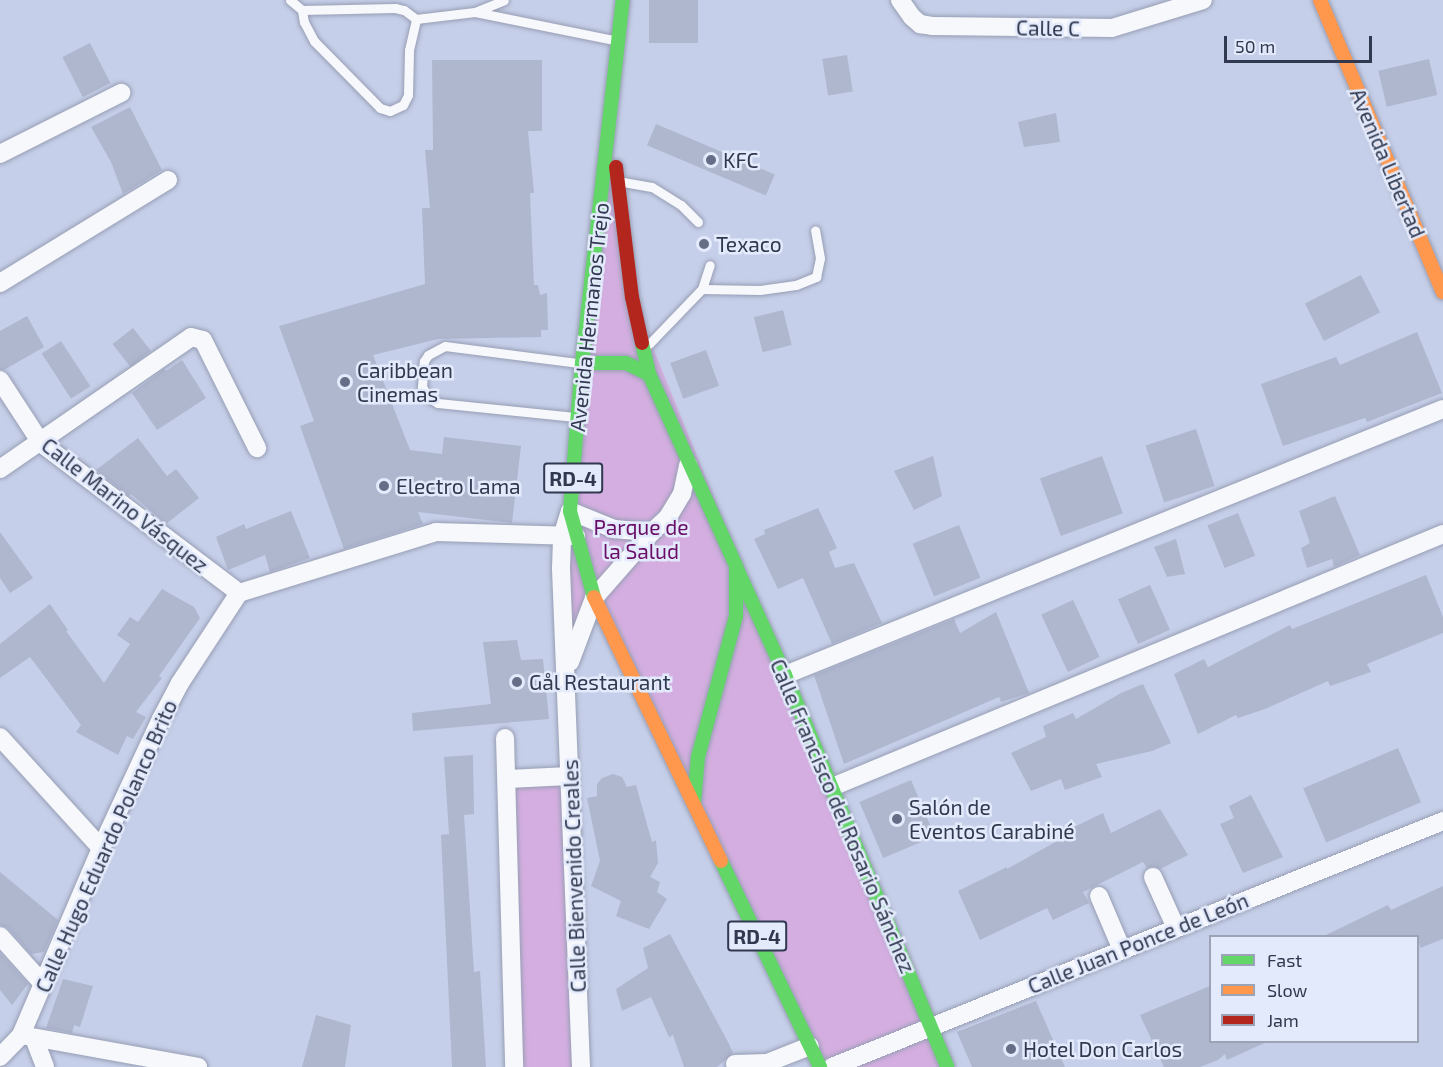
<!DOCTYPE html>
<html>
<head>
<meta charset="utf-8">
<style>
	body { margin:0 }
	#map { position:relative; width:1443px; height:1067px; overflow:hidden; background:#c6cfe9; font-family:"Exo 2",sans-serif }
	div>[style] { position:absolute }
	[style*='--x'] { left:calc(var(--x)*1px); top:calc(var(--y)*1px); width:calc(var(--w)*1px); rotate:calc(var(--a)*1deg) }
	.green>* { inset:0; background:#d4aee0; transform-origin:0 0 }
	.building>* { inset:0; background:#afb7cf; transform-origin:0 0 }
	.roads { filter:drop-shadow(0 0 2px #979eb4) drop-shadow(0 0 2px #979eb4) }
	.lane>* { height:9px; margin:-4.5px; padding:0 4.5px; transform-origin:4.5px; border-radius:4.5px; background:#f6f8fc }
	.street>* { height:18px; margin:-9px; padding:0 9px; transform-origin:9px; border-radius:9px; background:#f6f8fc }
	.fast>* { height:14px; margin:-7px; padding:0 7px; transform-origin:7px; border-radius:7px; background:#63d668 }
	.slow>* { height:14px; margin:-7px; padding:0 7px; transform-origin:7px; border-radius:7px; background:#ff974d }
	.jam>* { height:14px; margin:-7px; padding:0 7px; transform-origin:7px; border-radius:7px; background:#b3261e }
	.dots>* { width:16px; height:16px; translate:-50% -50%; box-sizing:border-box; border:3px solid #e3eafc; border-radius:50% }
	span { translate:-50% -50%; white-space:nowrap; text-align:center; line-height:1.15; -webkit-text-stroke:5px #e3eafc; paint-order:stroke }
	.shield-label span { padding:2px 4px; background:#e3eafc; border:2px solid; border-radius:4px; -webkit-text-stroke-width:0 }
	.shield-label { font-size:20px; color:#313950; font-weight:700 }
	.street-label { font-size:21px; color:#313950 }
	.poi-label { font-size:21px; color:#313950 }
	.left { translate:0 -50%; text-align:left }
	.park-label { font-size:21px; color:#690d66 }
	.legend { position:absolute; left:1209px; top:935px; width:210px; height:108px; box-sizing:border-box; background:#e3eafc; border:2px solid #9ca3b7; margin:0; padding:8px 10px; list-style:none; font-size:18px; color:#313950 }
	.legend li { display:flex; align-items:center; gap:12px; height:30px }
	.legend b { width:30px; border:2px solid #9ca3b7 }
	.scale { position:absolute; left:1224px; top:36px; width:148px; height:27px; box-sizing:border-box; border:3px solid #313950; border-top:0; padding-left:8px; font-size:18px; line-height:21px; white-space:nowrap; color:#313950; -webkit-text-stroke:4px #e3eafc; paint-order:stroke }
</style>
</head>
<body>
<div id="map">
	<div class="green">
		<i style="clip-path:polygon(609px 125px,632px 297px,947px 1067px,820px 1067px,594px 599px,570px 661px,561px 568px)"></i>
		<i style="left:570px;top:776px;width:291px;height:63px;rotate:88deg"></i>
	</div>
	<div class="building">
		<i style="left:649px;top:0;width:49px;height:43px"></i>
		<i style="left:90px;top:43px;width:45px;height:31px;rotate:63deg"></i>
		<i style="left:847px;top:55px;width:37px;height:25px;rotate:81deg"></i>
		<i style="left:1429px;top:59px;width:37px;height:52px;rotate:77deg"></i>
		<i style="clip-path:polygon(432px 60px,542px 60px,542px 131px,528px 131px,534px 193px,530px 193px,534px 285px,538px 285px,540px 295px,547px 293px,548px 330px,541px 330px,541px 337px,438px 339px,373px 355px,410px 450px,442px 454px,444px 437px,521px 446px,512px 523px,418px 512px,423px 524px,344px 549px,300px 426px,314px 421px,279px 326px,425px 284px,422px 208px,430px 208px,425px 150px,433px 150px)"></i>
		<i style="clip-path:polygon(130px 107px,162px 170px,123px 194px,111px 162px,91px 127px)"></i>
		<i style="clip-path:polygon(1056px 113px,1060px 142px,1024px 147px,1018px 122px)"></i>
		<i style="left:656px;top:124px;width:129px;height:23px;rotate:23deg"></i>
		<i style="left:1361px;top:275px;width:42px;height:63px;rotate:63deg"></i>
		<i style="left:783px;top:310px;width:36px;height:30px;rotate:76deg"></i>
		<i style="clip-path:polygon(27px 316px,44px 347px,4px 370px,0 369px,0 331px)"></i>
		<i style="left:133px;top:328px;width:29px;height:26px;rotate:52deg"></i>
		<i style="clip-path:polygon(1417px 332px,1442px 393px,1367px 422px,1365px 418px,1283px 446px,1261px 384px,1336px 357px,1340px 365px)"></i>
		<i style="left:61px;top:341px;width:54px;height:23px;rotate:57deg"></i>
		<i style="left:706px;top:350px;width:38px;height:38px;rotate:70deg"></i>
		<i style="clip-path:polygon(182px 360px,206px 398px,157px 430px,132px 393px,164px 369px,166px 371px)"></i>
		<i style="left:1196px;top:429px;width:60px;height:53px;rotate:72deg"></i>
		<i style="clip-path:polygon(138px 438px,167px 476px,176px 469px,199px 498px,166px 524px,131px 494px,129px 496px,96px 470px)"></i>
		<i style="clip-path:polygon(933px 456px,942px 496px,914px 510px,894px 471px)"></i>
		<i style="left:1102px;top:456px;width:61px;height:66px;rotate:70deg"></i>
		<i style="clip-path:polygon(1335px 496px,1360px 555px,1334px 567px,1332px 559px,1307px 568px,1301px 548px,1310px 543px,1299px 511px)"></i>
		<i style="clip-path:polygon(818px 508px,837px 548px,829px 552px,835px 568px,854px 563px,882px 623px,832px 644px,803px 578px,778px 589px,754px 539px,765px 534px,764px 530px)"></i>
		<i style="clip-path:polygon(291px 511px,310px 558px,270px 572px,265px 555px,228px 570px,216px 537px,244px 524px,246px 529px)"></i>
		<i style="left:1238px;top:513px;width:46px;height:33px;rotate:68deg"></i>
		<i style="left:959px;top:525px;width:57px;height:50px;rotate:68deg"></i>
		<i style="clip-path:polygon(0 532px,33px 578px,10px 593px,0 578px)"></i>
		<i style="clip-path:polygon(1176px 539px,1185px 574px,1167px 577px,1154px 547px)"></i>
		<i style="clip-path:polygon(1426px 575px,1443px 617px,1443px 633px,1367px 664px,1371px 672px,1330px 686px,1328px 681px,1265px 709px,1238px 718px,1236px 715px,1198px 734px,1174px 674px,1204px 659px,1208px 667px,1290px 625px,1292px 629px)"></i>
		<i style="left:1150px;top:585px;width:49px;height:35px;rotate:66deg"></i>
		<i style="clip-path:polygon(162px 589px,194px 607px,200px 618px,159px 676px,162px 678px,136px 712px,146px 717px,133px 739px,127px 736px,118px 755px,76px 732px,81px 725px,30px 657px,0 678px,0 644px,50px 604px,68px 630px,66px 631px,104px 683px,130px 644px,117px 635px,130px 617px,138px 622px)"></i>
		<i style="left:1073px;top:600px;width:63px;height:35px;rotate:65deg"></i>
		<i style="clip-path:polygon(996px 612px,1029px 693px,1001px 702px,999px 697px,844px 764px,814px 675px,954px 619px,960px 633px)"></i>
		<i style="clip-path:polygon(517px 640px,521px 660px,543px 659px,549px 719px,413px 731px,412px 713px,491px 704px,483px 642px)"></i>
		<i style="clip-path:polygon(1143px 684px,1171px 743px,1152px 751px,1096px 764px,1102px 777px,1065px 790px,1061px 779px,1031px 791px,1011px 753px,1046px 737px,1043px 726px,1073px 713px,1076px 719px,1121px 693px)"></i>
		<i style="left:1398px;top:748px;width:59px;height:103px;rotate:67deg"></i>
		<i style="clip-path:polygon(473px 755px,474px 814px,464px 815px,474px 972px,480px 971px,486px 1067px,452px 1067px,441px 835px,449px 834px,444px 757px)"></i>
		<i style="clip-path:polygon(613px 774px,622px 777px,627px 787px,636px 785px,652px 842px,656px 840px,658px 863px,650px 877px,660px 882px,657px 892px,667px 899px,649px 929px,616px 916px,621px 901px,591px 886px,600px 861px,587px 798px,597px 796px,597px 784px,602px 778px)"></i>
		<i style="left:911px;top:780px;width:61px;height:56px;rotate:67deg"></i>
		<i style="clip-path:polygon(1251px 795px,1283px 857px,1243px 873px,1220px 824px,1234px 818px,1229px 806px)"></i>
		<i style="clip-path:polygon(1160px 809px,1188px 855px,1160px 869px,1154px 866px,1147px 868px,1143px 862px,1083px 892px,1089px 903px,1053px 920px,1047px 908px,980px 940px,958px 891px,1007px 867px,1007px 869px,1066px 836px,1064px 832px,1103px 813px,1111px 833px)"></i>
		<i style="clip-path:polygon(0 872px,58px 920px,44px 952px,31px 954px,8px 928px,0 925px)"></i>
		<i style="clip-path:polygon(1443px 886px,1443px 939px,1420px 948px,1418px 936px,1324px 936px,1388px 905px,1391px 910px)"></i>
		<i style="clip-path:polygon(670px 934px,729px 1044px,733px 1053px,717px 1067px,684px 1067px,673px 1035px,669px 1037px,651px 997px,622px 1011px,616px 989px,648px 968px,643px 948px)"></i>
		<i style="clip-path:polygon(0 953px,28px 984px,12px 1005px,0 990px)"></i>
		<i style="clip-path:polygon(63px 979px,93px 986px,80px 1027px,74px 1025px,72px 1033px,46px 1028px)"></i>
		<i style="clip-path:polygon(1210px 986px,1210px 1041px,1269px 1041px,1227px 1060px,1225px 1054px,1218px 1060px,1200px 1067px,1164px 1067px,1140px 1015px)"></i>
		<i style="clip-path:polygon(1036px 1001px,1065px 1067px,972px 1067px,957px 1032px)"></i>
		<i style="clip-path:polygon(316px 1015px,351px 1025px,345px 1067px,302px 1067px)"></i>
	</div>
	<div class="roads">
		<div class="lane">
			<i style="--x:290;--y:0;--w:16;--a:40"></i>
			<i style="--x:302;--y:10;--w:12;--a:81"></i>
			<i style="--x:304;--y:22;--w:21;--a:62"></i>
			<i style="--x:314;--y:41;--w:94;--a:45.4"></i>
			<i style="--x:380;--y:108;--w:10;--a:17"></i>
			<i style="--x:390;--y:111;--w:14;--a:-25"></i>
			<i style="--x:403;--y:105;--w:11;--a:-63"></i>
			<i style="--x:408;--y:95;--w:45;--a:-88.7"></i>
			<i style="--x:409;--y:50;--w:32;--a:-77"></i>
			<i style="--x:302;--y:10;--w:93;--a:-1.2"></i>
			<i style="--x:395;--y:8;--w:9;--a:13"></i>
			<i style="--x:404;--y:10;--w:15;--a:37"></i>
			<i style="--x:416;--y:19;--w:59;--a:-6.8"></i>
			<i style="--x:475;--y:12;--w:31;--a:-22"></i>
			<i style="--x:475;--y:12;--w:142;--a:11.4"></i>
			<i style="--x:623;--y:182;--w:29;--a:10"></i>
			<i style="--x:652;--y:187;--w:34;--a:32"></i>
			<i style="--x:681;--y:205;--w:24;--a:45"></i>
			<i style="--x:702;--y:289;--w:58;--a:1"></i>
			<i style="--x:760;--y:290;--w:36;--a:-8"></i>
			<i style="--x:796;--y:285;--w:22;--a:-22"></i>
			<i style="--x:816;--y:277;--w:19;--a:-78"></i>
			<i style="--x:820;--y:258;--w:28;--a:-100"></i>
			<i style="--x:649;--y:344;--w:76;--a:-46.1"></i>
			<i style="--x:702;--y:289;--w:25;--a:-72"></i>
			<i style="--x:575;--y:417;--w:138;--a:-174.2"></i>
			<i style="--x:438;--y:403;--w:10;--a:-151"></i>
			<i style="--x:429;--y:398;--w:13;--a:-122"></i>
			<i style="--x:422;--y:387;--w:26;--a:-86"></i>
			<i style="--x:424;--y:361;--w:7;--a:-56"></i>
			<i style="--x:428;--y:355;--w:19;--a:-28"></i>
			<i style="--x:445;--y:346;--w:133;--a:7.3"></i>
		</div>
		<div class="street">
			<i style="--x:900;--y:0;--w:21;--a:55"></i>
			<i style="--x:912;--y:17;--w:11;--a:41"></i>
			<i style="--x:920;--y:24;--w:12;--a:9"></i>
			<i style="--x:932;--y:26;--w:180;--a:0.6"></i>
			<i style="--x:1112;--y:28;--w:95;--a:-17.1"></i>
			<i style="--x:0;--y:154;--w:136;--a:-26.8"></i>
			<i style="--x:0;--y:283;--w:197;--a:-31.5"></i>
			<i style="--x:0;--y:380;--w:75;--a:56.9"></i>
			<i style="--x:41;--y:443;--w:248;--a:37.1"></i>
			<i style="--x:0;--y:469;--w:232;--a:-34.6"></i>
			<i style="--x:191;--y:337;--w:12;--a:14"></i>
			<i style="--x:203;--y:340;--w:121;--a:63.4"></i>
			<i style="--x:570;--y:662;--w:68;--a:-69.4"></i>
			<i style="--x:594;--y:598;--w:88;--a:-48.7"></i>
			<i style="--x:785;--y:675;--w:710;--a:-22.01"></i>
			<i style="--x:0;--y:737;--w:150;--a:47.7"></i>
			<i style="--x:505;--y:738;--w:329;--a:88.4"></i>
			<i style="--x:507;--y:779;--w:63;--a:-2.7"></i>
			<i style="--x:832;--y:787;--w:661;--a:-22.49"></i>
			<i style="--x:1153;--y:877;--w:56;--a:65.7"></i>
			<i style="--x:1099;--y:896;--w:59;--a:66.9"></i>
			<i style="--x:0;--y:936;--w:64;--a:48.1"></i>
			<i style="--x:21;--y:1035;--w:180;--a:10.2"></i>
			<i style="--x:34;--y:1038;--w:31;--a:69"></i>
			<i style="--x:0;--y:1057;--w:30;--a:-46"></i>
			<i style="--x:21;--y:1035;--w:203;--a:-66.8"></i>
			<i style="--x:101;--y:848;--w:142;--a:-65.1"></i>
			<i style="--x:161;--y:719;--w:41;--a:-62.2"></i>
			<i style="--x:180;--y:683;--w:108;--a:-56.8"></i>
			<i style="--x:239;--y:593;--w:206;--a:-17.2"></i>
			<i style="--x:436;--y:532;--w:140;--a:1.6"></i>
			<i style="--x:735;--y:1064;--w:32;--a:-2"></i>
			<i style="--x:767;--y:1063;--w:46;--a:-21.6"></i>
			<i style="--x:581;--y:1067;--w:499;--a:-92.3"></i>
			<i style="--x:561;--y:568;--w:31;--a:-88"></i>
			<i style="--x:562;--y:537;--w:27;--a:-73"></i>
			<i style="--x:570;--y:511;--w:48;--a:22.2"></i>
			<i style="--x:614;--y:529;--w:38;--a:5"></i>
			<i style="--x:652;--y:532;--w:22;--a:-43"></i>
			<i style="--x:668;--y:517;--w:27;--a:-59"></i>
			<i style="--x:682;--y:494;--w:30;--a:-78"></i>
			<i style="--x:832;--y:1067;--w:659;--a:-21.93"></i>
		</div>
		<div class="fast">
			<i style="--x:642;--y:343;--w:32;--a:77"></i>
			<i style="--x:649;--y:374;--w:211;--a:65.6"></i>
			<i style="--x:736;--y:566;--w:50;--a:90"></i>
			<i style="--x:736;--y:616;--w:146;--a:105.1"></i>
			<i style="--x:698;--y:757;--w:46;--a:95"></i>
			<i style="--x:582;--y:363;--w:44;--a:0"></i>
			<i style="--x:626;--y:363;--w:25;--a:26"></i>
			<i style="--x:737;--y:569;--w:116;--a:65.6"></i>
			<i style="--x:785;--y:675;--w:424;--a:67.5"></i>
			<i style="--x:594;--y:597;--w:89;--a:-105.6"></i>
			<i style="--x:570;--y:511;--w:148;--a:-85.4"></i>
			<i style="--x:582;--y:363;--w:365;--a:-83.6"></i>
			<i style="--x:721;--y:861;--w:229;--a:64.3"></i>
		</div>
		<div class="slow">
			<i style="--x:1320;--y:0;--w:317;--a:67.2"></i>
			<i style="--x:594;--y:597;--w:293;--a:64.3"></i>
		</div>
		<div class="jam">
			<i style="--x:616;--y:167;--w:131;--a:83"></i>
			<i style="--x:632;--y:297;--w:47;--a:77.7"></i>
		</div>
	</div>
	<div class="dots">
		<i style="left:711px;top:160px;background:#656e86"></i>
		<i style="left:704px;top:244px;background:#656e86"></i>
		<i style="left:345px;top:382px;background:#656e86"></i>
		<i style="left:384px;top:486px;background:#656e86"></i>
		<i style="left:517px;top:682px;background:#656e86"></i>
		<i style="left:897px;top:819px;background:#656e86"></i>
		<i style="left:1011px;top:1049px;background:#656e86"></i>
	</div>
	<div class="shield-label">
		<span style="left:573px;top:478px">RD-4</span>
		<span style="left:757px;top:936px">RD-4</span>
	</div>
	<div class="street-label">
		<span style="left:1048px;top:28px;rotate:1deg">Calle C</span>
		<span style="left:1388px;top:163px;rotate:67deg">Avenida Libertad</span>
		<span style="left:589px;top:317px;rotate:-84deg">Avenida Hermanos Trejo</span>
		<span style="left:125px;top:505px;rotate:38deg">Calle Marino Vásquez</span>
		<span style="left:843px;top:816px;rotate:67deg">Calle Francisco del Rosario Sánchez</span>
		<span style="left:106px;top:846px;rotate:-66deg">Calle Hugo Eduardo Polanco Brito</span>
		<span style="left:574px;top:876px;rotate:-92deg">Calle Bienvenido Creales</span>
		<span style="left:1138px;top:943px;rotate:-22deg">Calle Juan Ponce de León</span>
	</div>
	<div class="poi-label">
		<span class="left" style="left:723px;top:160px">KFC</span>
		<span class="left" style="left:716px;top:244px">Texaco</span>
		<span class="left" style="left:357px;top:382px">Caribbean<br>Cinemas</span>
		<span class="left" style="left:396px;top:486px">Electro Lama</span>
		<span class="left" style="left:529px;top:682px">Gål Restaurant</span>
		<span class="left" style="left:909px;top:819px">Salón de<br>Eventos Carabiné</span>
		<span class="left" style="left:1023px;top:1049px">Hotel Don Carlos</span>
	</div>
	<div class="park-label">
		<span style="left:641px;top:539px">Parque de<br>la Salud</span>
	</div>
	<ul class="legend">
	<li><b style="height:8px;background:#63d668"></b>Fast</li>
	<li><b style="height:8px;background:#ff974d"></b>Slow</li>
	<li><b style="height:8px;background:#b3261e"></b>Jam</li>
	</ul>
	<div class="scale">50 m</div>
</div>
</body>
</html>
